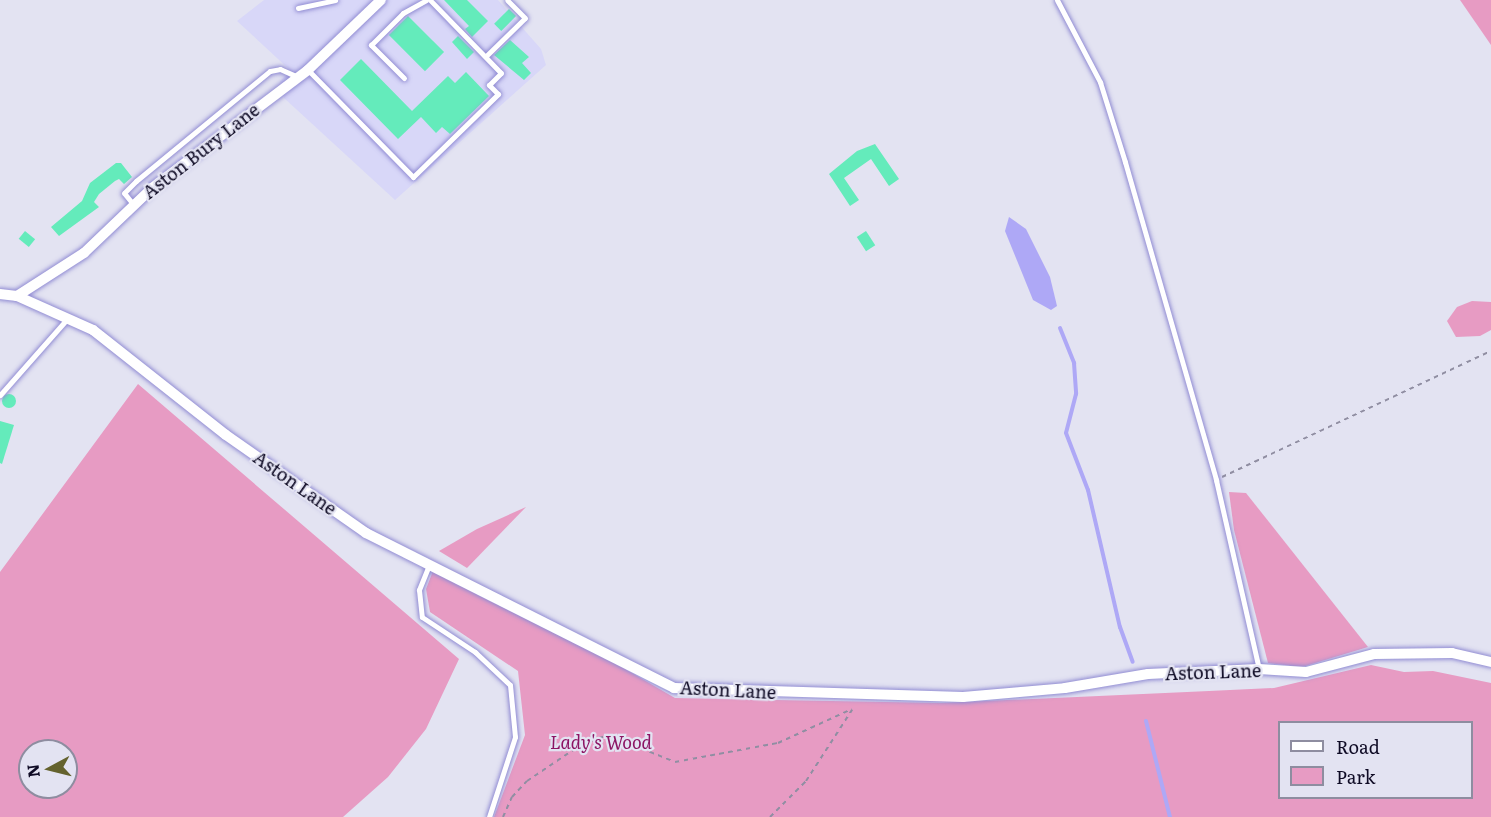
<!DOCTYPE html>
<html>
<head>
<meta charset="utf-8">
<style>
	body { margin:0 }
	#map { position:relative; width:1491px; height:817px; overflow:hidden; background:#e3e3f2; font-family:Literata,serif }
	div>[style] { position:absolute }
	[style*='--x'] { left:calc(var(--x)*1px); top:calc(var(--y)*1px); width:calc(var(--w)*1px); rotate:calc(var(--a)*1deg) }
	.built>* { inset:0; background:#d8d7f8 }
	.green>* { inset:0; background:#e79bc3 }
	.water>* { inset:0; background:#aea8f6 }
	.stream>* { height:4px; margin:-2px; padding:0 2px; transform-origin:2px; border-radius:2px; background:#aea8f6 }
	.building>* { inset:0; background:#64ebbb; transform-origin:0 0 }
	.round { border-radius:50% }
	.path>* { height:2px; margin-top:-1px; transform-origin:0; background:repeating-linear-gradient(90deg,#908ea2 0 4.5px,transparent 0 9px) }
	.roads { filter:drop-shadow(0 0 2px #918cd3) drop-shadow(0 0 2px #918cd3) }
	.lane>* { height:5px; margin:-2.5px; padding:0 2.5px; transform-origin:2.5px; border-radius:2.5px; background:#fff }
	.street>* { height:10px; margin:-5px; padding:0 5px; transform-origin:5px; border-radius:5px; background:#fff }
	span { translate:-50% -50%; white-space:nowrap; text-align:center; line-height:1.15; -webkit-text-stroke:4.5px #e3e3f2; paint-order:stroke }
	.street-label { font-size:18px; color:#0f0b25 }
	.park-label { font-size:18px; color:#8c1564; font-style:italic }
	.legend { position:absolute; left:1278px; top:721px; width:195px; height:78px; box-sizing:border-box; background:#e3e3f2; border:2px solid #8e8da0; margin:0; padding:8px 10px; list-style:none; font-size:18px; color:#0f0b25 }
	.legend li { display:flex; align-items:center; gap:12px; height:30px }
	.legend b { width:30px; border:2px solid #8e8da0 }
	.north { position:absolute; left:18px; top:739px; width:60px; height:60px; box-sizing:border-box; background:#e3e3f2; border:2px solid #8e8da0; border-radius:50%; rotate:263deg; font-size:16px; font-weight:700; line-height:24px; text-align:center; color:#0f0b25 }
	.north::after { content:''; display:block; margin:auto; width:21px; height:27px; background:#64622e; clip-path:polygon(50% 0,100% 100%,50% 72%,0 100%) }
</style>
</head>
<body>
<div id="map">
	<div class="built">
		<i style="clip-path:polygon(264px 0,498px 0,541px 49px,546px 65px,395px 200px,284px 98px,280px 81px,291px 71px,237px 21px)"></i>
	</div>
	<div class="green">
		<i style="clip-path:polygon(1460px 0,1491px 0,1491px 45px)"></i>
		<i style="clip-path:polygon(1472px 301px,1491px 302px,1491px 330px,1480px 336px,1456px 337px,1447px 321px,1457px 307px)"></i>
		<i style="clip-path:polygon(evenodd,138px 384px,459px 659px,426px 729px,388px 777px,343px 817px,0 817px,0 572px,138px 384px,30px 751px,66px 751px,66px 787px,30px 787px,30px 751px)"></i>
		<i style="clip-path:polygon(1229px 492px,1246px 493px,1368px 647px,1302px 667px,1268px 663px,1234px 530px)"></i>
		<i style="clip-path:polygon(526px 507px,467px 568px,439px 551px,477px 529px)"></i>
		<i style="clip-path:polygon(evenodd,433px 571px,589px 648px,675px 698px,941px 703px,1209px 691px,1274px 688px,1371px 665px,1404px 672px,1433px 671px,1491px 683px,1491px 817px,494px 817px,525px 735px,518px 671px,430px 612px,426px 589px,433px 571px,1280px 722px,1472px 722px,1472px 798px,1280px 798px,1280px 722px)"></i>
	</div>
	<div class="water">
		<i style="clip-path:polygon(1009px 217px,1026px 229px,1050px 277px,1057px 306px,1051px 310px,1033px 300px,1005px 231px)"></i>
	</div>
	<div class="stream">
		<i style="--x:1060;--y:328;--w:38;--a:68"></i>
		<i style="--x:1074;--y:363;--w:31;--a:86"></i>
		<i style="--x:1076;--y:394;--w:40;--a:104.4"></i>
		<i style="--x:1066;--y:433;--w:61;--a:68.9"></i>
		<i style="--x:1088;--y:490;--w:141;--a:76.9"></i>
		<i style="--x:1120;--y:627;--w:37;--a:70"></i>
		<i style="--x:1146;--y:721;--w:99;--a:76"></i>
	</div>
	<div class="building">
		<i style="clip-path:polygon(444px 0,467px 0,488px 21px,472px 37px,465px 29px,469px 26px)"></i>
		<i style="left:509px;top:9px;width:10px;height:21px;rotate:45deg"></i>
		<i style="left:408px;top:16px;width:51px;height:27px;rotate:45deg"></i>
		<i style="clip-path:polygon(458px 36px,474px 52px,467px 59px,452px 42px)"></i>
		<i style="clip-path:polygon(510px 40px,529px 57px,522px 63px,531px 73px,524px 80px,494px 55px)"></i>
		<i style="clip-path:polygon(361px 59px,412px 111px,448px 76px,455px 83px,466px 72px,489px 96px,450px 134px,442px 127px,436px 133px,421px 117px,398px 139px,340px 80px)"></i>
		<i style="clip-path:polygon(875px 144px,899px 179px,889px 186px,871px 159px,844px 178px,859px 200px,850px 206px,829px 174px,857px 151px)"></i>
		<i style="clip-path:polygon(116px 163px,121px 163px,132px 177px,124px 184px,119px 179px,115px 181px,99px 194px,94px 202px,99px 207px,59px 236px,51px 227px,82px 201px,90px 183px)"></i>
		<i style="left:25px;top:231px;width:13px;height:10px;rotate:39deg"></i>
		<i style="left:866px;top:231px;width:17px;height:11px;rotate:57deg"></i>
		<i class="round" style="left:2px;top:394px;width:14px;height:14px"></i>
		<i style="clip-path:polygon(0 421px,14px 425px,2px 464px,0 463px)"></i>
	</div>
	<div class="path">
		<i style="--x:1222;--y:477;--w:297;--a:-25.1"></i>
		<i style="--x:503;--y:817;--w:22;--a:-66"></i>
		<i style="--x:512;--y:797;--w:22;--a:-47"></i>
		<i style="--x:527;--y:781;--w:66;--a:-33.9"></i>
		<i style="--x:582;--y:744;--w:28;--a:-19"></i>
		<i style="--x:608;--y:735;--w:72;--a:21.9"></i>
		<i style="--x:675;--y:762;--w:105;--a:-10.5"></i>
		<i style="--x:778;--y:743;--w:81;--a:-24.7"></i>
		<i style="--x:770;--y:817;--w:51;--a:-45"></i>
		<i style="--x:806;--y:781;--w:85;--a:-57.1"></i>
	</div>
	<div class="roads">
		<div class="lane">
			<i style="--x:1057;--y:0;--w:93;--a:62.3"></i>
			<i style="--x:1100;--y:82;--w:84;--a:72.6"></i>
			<i style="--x:1125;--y:162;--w:331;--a:74"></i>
			<i style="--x:1216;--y:480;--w:194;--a:77.2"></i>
			<i style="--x:298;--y:8;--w:38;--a:-12"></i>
			<i style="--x:486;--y:56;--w:54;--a:-44.3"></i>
			<i style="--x:525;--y:18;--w:25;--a:-135"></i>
			<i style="--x:308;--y:70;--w:150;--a:45.5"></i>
			<i style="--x:413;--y:177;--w:119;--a:-44.3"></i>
			<i style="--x:498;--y:94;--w:13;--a:-135"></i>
			<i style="--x:489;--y:85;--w:17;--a:-45"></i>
			<i style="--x:501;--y:73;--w:102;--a:-134.2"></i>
			<i style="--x:404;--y:78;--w:47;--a:-135"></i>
			<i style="--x:371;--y:45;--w:45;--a:-45"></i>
			<i style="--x:403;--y:13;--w:26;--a:-29"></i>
			<i style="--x:133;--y:204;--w:14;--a:-129"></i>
			<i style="--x:124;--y:193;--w:17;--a:-45"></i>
			<i style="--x:136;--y:181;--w:173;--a:-39.4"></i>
			<i style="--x:270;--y:71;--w:10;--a:-11"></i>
			<i style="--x:280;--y:69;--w:20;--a:24"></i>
			<i style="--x:0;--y:395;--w:101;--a:-48.6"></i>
			<i style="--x:429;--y:565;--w:27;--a:112"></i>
			<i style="--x:419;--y:590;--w:27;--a:84"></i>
			<i style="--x:422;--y:617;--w:64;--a:33.4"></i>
			<i style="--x:475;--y:652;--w:48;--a:43.3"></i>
			<i style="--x:510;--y:685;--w:52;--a:84.5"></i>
			<i style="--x:515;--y:737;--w:84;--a:108"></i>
		</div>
		<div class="street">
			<i style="--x:0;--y:294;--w:17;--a:7"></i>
			<i style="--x:17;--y:296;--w:83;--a:24.1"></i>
			<i style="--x:93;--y:330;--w:169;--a:38.3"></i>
			<i style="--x:226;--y:435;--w:171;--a:35"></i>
			<i style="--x:366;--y:533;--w:345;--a:26.7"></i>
			<i style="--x:674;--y:688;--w:289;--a:1.8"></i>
			<i style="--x:963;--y:697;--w:102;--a:-5"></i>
			<i style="--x:1065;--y:688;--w:84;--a:-9.6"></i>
			<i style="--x:1148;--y:674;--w:111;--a:-2.6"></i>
			<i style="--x:1259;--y:669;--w:47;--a:3.7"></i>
			<i style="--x:1306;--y:672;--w:70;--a:-14.8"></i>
			<i style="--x:1374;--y:654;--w:78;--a:-0.7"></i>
			<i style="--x:1452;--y:653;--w:40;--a:13"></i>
			<i style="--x:17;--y:296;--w:80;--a:-32.7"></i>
			<i style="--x:84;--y:253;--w:94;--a:-43.7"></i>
			<i style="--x:152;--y:188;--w:196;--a:-37.1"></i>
			<i style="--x:308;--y:70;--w:101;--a:-43.8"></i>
		</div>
	</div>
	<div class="street-label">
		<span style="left:201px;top:151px;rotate:-38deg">Aston Bury Lane</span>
		<span style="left:295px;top:483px;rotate:35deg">Aston Lane</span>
		<span style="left:1213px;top:672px;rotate:-2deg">Aston Lane</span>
		<span style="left:728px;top:690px;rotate:3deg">Aston Lane</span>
	</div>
	<div class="park-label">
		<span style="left:601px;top:742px">Lady's Wood</span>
	</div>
	<ul class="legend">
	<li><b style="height:8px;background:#fff"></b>Road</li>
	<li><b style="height:16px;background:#e79bc3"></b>Park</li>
	</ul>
	<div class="north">N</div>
</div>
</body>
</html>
